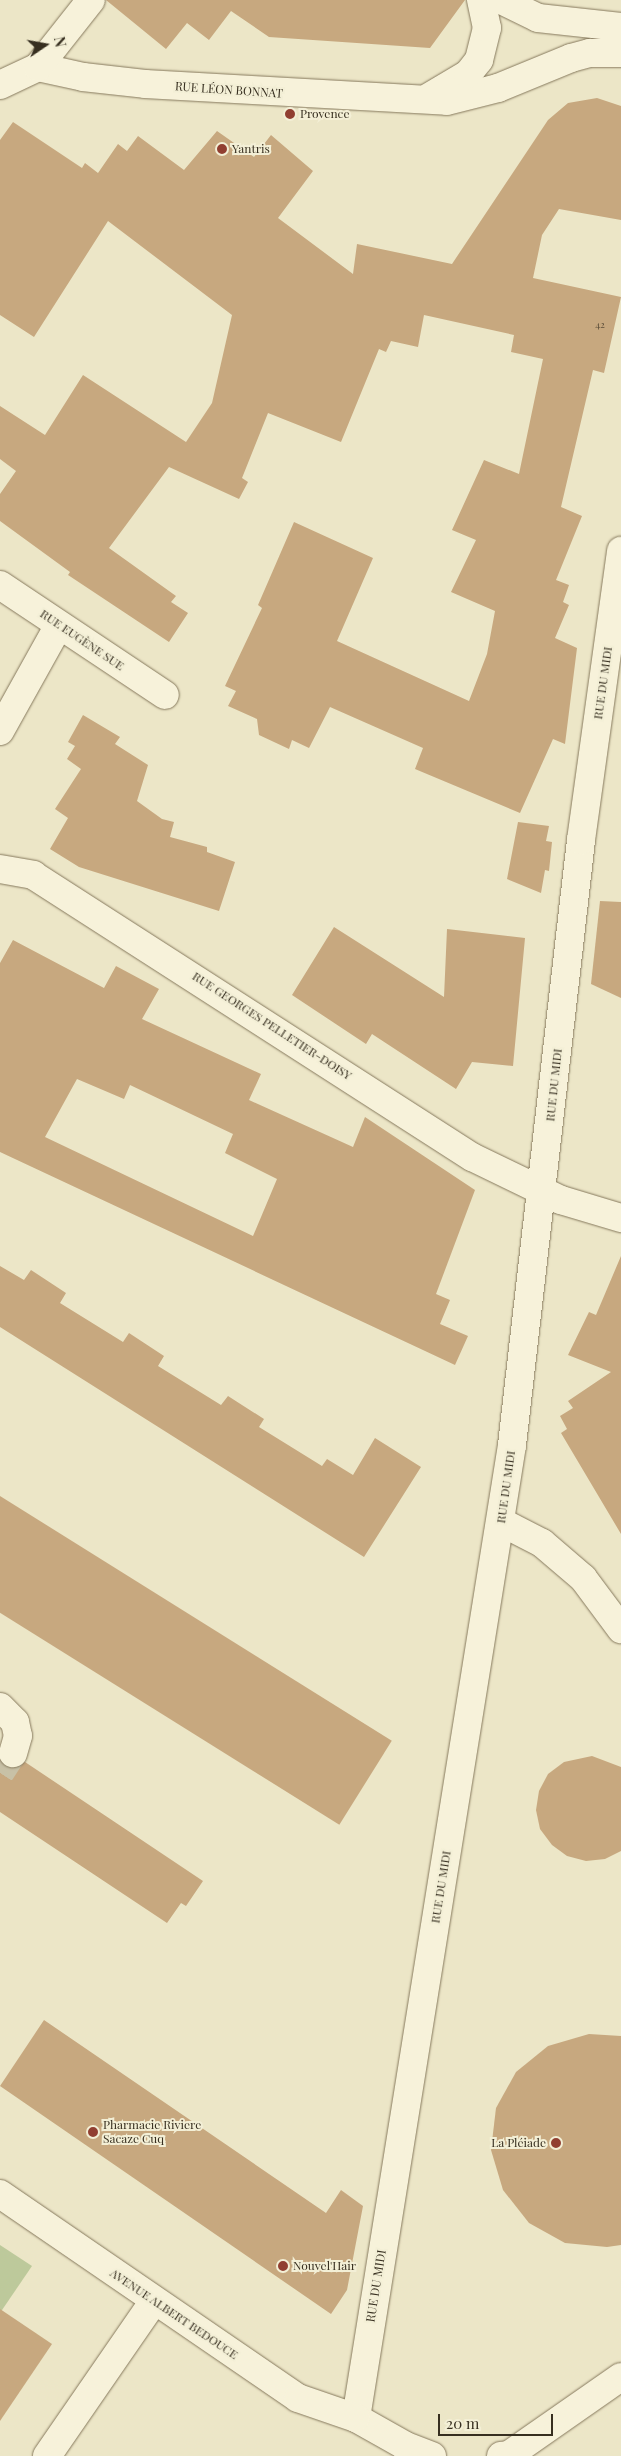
<!DOCTYPE html>
<html>
<head>
<meta charset="utf-8">
<style>
	body { margin:0 }
	#map { position:relative; width:621px; height:2456px; overflow:hidden; background:#ece6c7; font-family:"Playfair Display",serif }
	div>[style] { position:absolute }
	[style*='--x'] { left:calc(var(--x)*1px); top:calc(var(--y)*1px); width:calc(var(--w)*1px); rotate:calc(var(--a)*1deg) }
	.green>* { inset:0; background:#bdc99b }
	.building>* { inset:0; background:#c7a87f; transform-origin:0 0 }
	.street-tunnel>* { height:28px; margin-top:-14px; transform-origin:0; background:repeating-linear-gradient(90deg,#c8c1a6 0 28px,transparent 0 42px) }
	.roads { filter:drop-shadow(0 0 1px #86795d) drop-shadow(0 0 1px #86795d) }
	.street>* { height:28px; margin:-14px; padding:0 14px; transform-origin:14px; border-radius:14px; background:#f7f2da }
	.secondary>* { height:28px; margin:-14px; padding:0 14px; transform-origin:14px; border-radius:14px; background:#f7f2da }
	.dots>* { width:14px; height:14px; translate:-50% -50%; box-sizing:border-box; border:2px solid #f3efd6; border-radius:50% }
	span { translate:-50% -50%; white-space:nowrap; text-align:center; line-height:1.15; -webkit-text-stroke:4px #f3efd6; paint-order:stroke }
	.number-label { font-size:10px; color:#5b4d38 }
	.number-label span { -webkit-text-stroke-width:0 }
	.street-label { font-size:12px; color:#372f20 }
	.poi-label { font-size:12px; color:#372f20 }
	.left { translate:0 -50%; text-align:left }
	.right { translate:-100% -50%; text-align:right }
	.north { position:absolute; left:20px; top:20px; width:50px; height:50px; -webkit-text-stroke:4px #f3efd6; paint-order:stroke; rotate:78deg; font-size:14px; font-weight:700; line-height:20px; text-align:center; color:#372f20 }
	.north::after { content:''; display:block; margin:auto; width:18px; height:22px; background:#372f20; clip-path:polygon(50% 0,100% 100%,50% 72%,0 100%) }
	.scale { position:absolute; left:438px; top:2414px; width:115px; height:22px; box-sizing:border-box; border:2px solid #372f20; border-top:0; padding-left:6px; font-size:15px; line-height:18px; white-space:nowrap; color:#372f20; -webkit-text-stroke:4px #f3efd6; paint-order:stroke }
</style>
</head>
<body>
<div id="map">
	<div class="green">
		<i style="clip-path:polygon(0 2245px,32px 2266px,0 2313px)"></i>
	</div>
	<div class="building">
		<i style="clip-path:polygon(106px 0,465px 0,430px 48px,269px 37px,231px 11px,209px 40px,187px 23px,166px 49px)"></i>
		<i style="clip-path:polygon(597px 98px,621px 106px,621px 220px,559px 209px,542px 235px,533px 278px,621px 297px,604px 373px,593px 370px,561px 507px,582px 516px,556px 580px,569px 585px,563px 602px,569px 605px,555px 638px,577px 648px,565px 744px,553px 739px,520px 813px,415px 769px,423px 748px,330px 707px,309px 748px,292px 740px,289px 749px,259px 735px,257px 719px,228px 706px,236px 691px,225px 686px,262px 608px,258px 605px,294px 522px,373px 558px,337px 641px,469px 701px,487px 654px,495px 611px,451px 592px,476px 540px,452px 530px,484px 460px,519px 474px,543px 359px,511px 352px,514px 335px,424px 315px,418px 347px,391px 341px,386px 352px,379px 349px,341px 442px,268px 413px,242px 478px,248px 482px,239px 499px,169px 467px,109px 548px,176px 596px,171px 602px,188px 613px,169px 642px,68px 575px,70px 572px,0 521px,0 494px,16px 471px,0 459px,0 406px,45px 435px,83px 375px,186px 442px,212px 403px,232px 315px,108px 221px,34px 337px,0 315px,0 140px,13px 122px,82px 168px,85px 163px,98px 173px,118px 144px,127px 151px,138px 136px,184px 170px,217px 131px,254px 157px,271px 135px,313px 171px,278px 218px,353px 274px,357px 244px,452px 264px,548px 120px,568px 103px)"></i>
		<i style="clip-path:polygon(83px 715px,120px 737px,115px 744px,148px 765px,137px 801px,162px 819px,174px 822px,170px 837px,207px 847px,207px 852px,235px 862px,219px 911px,79px 867px,50px 849px,68px 818px,55px 809px,81px 769px,67px 759px,75px 746px,68px 742px)"></i>
		<i style="clip-path:polygon(518px 822px,549px 826px,546px 841px,552px 842px,549px 871px,545px 870px,541px 893px,507px 879px)"></i>
		<i style="clip-path:polygon(600px 901px,621px 902px,621px 998px,591px 984px)"></i>
		<i style="clip-path:polygon(334px 927px,444px 997px,447px 929px,525px 938px,513px 1066px,472px 1062px,456px 1089px,372px 1034px,366px 1044px,292px 995px)"></i>
		<i style="clip-path:polygon(evenodd,13px 940px,104px 988px,116px 966px,159px 989px,142px 1019px,261px 1074px,249px 1100px,353px 1147px,365px 1117px,475px 1190px,436px 1294px,450px 1300px,440px 1324px,468px 1336px,455px 1365px,0 1152px,0 963px,13px 940px,77px 1079px,124px 1099px,130px 1085px,233px 1134px,225px 1153px,277px 1179px,253px 1236px,45px 1137px,77px 1079px)"></i>
		<i style="clip-path:polygon(621px 1256px,621px 1534px,561px 1433px,567px 1429px,560px 1416px,573px 1408px,568px 1401px,611px 1372px,568px 1355px,589px 1312px,596px 1315px)"></i>
		<i style="clip-path:polygon(0 1266px,24px 1280px,31px 1270px,66px 1293px,60px 1303px,123px 1342px,129px 1333px,164px 1356px,158px 1366px,221px 1405px,228px 1396px,264px 1419px,259px 1427px,322px 1466px,327px 1459px,353px 1475px,375px 1438px,421px 1467px,364px 1557px,0 1327px)"></i>
		<i style="left:0;top:1496px;width:462px;height:99px;rotate:32deg"></i>
		<i style="clip-path:polygon(592px 1756px,621px 1767px,621px 1851px,605px 1859px,586px 1861px,567px 1856px,552px 1845px,540px 1829px,536px 1810px,539px 1791px,548px 1774px,564px 1762px)"></i>
		<i style="clip-path:polygon(0 1761px,9px 1768px,25px 1762px,203px 1881px,186px 1906px,181px 1903px,167px 1923px,0 1812px)"></i>
		<i style="clip-path:polygon(44px 2020px,326px 2213px,341px 2190px,363px 2206px,347px 2290px,331px 2314px,0 2086px)"></i>
		<i style="clip-path:polygon(589px 2034px,621px 2036px,621px 2245px,607px 2247px,565px 2243px,529px 2223px,503px 2190px,491px 2150px,496px 2108px,516px 2072px,548px 2046px)"></i>
		<i style="clip-path:polygon(0 2309px,52px 2344px,0 2421px)"></i>
	</div>
	<div class="street-tunnel">
		<i style="--x:0;--y:1773;--w:24;--a:-57"></i>
	</div>
	<div class="roads">
		<div class="street">
			<i style="--x:501;--y:0;--w:41;--a:25.9"></i>
			<i style="--x:538;--y:18;--w:83;--a:6.2"></i>
			<i style="--x:38;--y:67;--w:46;--a:12.5"></i>
			<i style="--x:83;--y:77;--w:62;--a:6.4"></i>
			<i style="--x:145;--y:84;--w:302;--a:3.2"></i>
			<i style="--x:447;--y:101;--w:53;--a:-14.3"></i>
			<i style="--x:498;--y:88;--w:79;--a:-22.3"></i>
			<i style="--x:571;--y:58;--w:20;--a:-15"></i>
			<i style="--x:590;--y:53;--w:31;--a:0"></i>
			<i style="--x:0;--y:85;--w:42;--a:-25.3"></i>
			<i style="--x:38;--y:67;--w:85;--a:-51.7"></i>
			<i style="--x:429;--y:97;--w:45;--a:-30.5"></i>
			<i style="--x:468;--y:74;--w:18;--a:-52"></i>
			<i style="--x:479;--y:60;--w:33;--a:-76"></i>
			<i style="--x:487;--y:28;--w:29;--a:-102"></i>
			<i style="--x:0;--y:585;--w:198;--a:33.7"></i>
			<i style="--x:0;--y:731;--w:121;--a:-60.9"></i>
			<i style="--x:0;--y:869;--w:34;--a:10"></i>
			<i style="--x:33;--y:875;--w:522;--a:32.72"></i>
			<i style="--x:472;--y:1157;--w:99;--a:25.8"></i>
			<i style="--x:561;--y:1200;--w:63;--a:16.7"></i>
			<i style="--x:501;--y:1522;--w:46;--a:27.1"></i>
			<i style="--x:542;--y:1543;--w:54;--a:40.5"></i>
			<i style="--x:583;--y:1578;--w:64;--a:53.3"></i>
			<i style="--x:0;--y:1707;--w:21;--a:45"></i>
			<i style="--x:15;--y:1722;--w:14;--a:78"></i>
			<i style="--x:18;--y:1736;--w:18;--a:106"></i>
			<i style="--x:47;--y:2456;--w:188;--a:-55.4"></i>
			<i style="--x:432;--y:2456;--w:30;--a:-159"></i>
			<i style="--x:404;--y:2445;--w:55;--a:-150.6"></i>
			<i style="--x:356;--y:2418;--w:985;--a:-80.89"></i>
			<i style="--x:512;--y:1445;--w:609;--a:-83.49"></i>
			<i style="--x:581;--y:840;--w:292;--a:-82.1"></i>
			<i style="--x:501;--y:2456;--w:8;--a:-7"></i>
			<i style="--x:509;--y:2455;--w:136;--a:-34.9"></i>
		</div>
		<div class="secondary">
			<i style="--x:0;--y:2194;--w:361;--a:34.4"></i>
			<i style="--x:298;--y:2398;--w:61;--a:19"></i>
		</div>
	</div>
	<div class="dots">
		<i style="left:290px;top:114px;background:#913f31"></i>
		<i style="left:222px;top:149px;background:#913f31"></i>
		<i style="left:93px;top:2132px;background:#913f31"></i>
		<i style="left:556px;top:2143px;background:#913f31"></i>
		<i style="left:283px;top:2266px;background:#913f31"></i>
	</div>
	<div class="number-label">
		<span style="left:600px;top:325px">42</span>
	</div>
	<div class="street-label">
		<span style="left:229px;top:90px;rotate:4deg">RUE LÉON BONNAT</span>
		<span style="left:82px;top:640px;rotate:34deg">RUE EUGÈNE SUE</span>
		<span style="left:603px;top:683px;rotate:-82deg">RUE DU MIDI</span>
		<span style="left:272px;top:1026px;rotate:33deg">RUE GEORGES PELLETIER-DOISY</span>
		<span style="left:554px;top:1085px;rotate:-84deg">RUE DU MIDI</span>
		<span style="left:506px;top:1487px;rotate:-82deg">RUE DU MIDI</span>
		<span style="left:441px;top:1887px;rotate:-81deg">RUE DU MIDI</span>
		<span style="left:376px;top:2286px;rotate:-81deg">RUE DU MIDI</span>
		<span style="left:174px;top:2314px;rotate:34deg">AVENUE ALBERT BEDOUCE</span>
	</div>
	<div class="poi-label">
		<span class="left" style="left:300px;top:114px">Provence</span>
		<span class="left" style="left:232px;top:149px">Yantris</span>
		<span class="left" style="left:103px;top:2132px">Pharmacie Riviere<br>Sacaze Cuq</span>
		<span class="right" style="left:546px;top:2143px">La Pléiade</span>
		<span class="left" style="left:293px;top:2266px">Nouvel'Hair</span>
	</div>
	<div class="north">N</div>
	<div class="scale">20 m</div>
</div>
</body>
</html>
